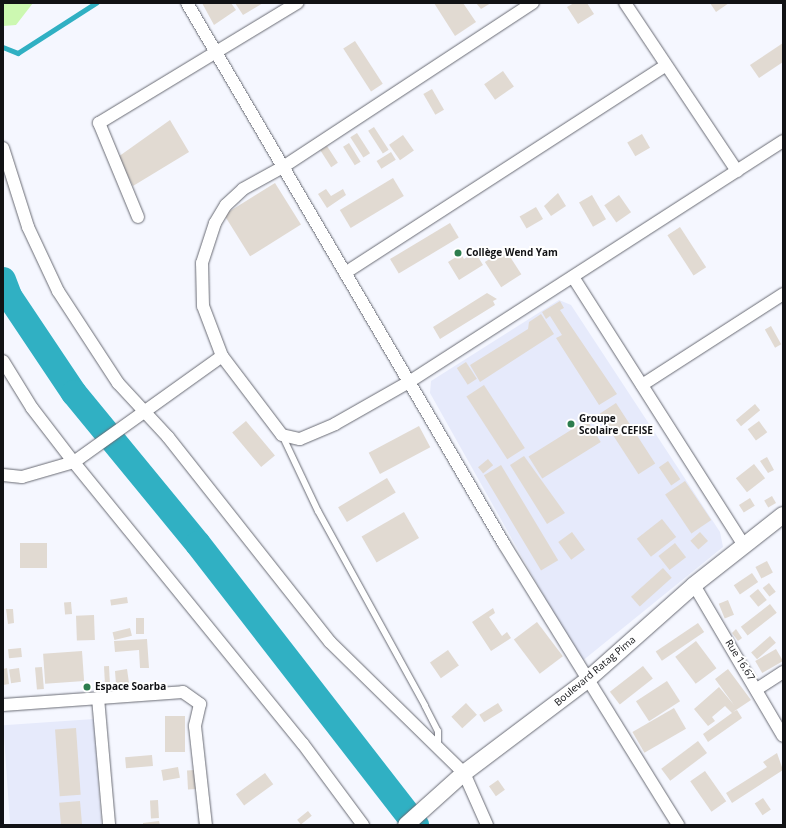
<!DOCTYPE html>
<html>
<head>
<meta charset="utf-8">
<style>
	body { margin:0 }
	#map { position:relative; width:786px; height:828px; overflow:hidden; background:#f5f7ff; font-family:"Open Sans",sans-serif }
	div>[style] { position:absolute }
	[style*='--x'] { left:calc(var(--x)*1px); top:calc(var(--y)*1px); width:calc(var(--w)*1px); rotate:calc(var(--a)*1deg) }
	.built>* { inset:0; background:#e6eafb; transform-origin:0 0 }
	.green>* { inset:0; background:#ccf8b1 }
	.stream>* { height:4.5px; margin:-2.25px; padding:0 2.25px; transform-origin:2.25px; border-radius:2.25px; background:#30b0c3 }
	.river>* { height:26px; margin:-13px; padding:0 13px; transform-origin:13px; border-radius:13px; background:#30b0c3 }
	.building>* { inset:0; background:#e1dad2; transform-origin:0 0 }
	.roads { filter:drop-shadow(0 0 1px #696b74) drop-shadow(0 0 1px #696b74) }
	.lane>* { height:6px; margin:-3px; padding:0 3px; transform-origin:3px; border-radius:3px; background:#fff }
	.street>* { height:12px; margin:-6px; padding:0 6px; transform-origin:6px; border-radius:6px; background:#fff }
	.secondary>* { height:16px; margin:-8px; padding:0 8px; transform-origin:8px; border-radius:8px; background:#fff }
	.dots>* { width:11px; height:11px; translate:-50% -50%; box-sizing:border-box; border:2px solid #fff; border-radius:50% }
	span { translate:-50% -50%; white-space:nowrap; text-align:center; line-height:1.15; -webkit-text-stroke:4px #fff; paint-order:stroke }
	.poi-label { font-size:10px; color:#111215; font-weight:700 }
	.left { translate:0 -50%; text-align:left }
	.street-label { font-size:10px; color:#111215 }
	.frame { position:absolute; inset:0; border:4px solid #111215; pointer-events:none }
</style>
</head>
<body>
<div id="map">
	<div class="built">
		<i style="clip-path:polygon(559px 300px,571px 305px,720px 532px,723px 547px,581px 662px,430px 393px,431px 381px)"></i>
		<i style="left:94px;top:719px;width:106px;height:91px;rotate:86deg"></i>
	</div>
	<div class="green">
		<i style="clip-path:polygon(3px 3px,33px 3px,16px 25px,3px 26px)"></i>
	</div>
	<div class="stream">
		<i style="--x:3;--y:47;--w:16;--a:22"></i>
		<i style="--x:18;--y:53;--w:93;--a:-32.7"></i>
	</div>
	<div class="river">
		<i style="--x:3;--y:280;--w:17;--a:69"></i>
		<i style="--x:9;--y:296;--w:117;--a:56.2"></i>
		<i style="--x:74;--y:393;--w:195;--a:50.6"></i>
		<i style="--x:198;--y:544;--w:356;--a:52.2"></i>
	</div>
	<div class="building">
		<i style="clip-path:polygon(202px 3px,231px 3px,236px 10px,214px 25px)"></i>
		<i style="clip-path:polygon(235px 3px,263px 3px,243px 15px)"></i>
		<i style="clip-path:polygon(434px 3px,463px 3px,476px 22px,455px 36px)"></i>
		<i style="clip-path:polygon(476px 3px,491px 3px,481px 9px)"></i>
		<i style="clip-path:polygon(574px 3px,587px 3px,594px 14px,578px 24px,567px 7px)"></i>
		<i style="clip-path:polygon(710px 3px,729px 3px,716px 12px)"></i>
		<i style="left:355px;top:41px;width:51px;height:14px;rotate:57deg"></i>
		<i style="clip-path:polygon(783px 43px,783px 62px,759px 78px,750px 65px)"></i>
		<i style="left:503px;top:71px;width:19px;height:23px;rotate:55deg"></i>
		<i style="left:432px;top:89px;width:24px;height:10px;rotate:60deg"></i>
		<i style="clip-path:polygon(170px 120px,189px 152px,133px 186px,118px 157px)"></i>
		<i style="left:374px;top:127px;width:27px;height:7px;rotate:57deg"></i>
		<i style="left:357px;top:133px;width:24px;height:8px;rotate:57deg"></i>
		<i style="left:642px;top:134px;width:16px;height:17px;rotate:60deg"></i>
		<i style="left:403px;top:135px;width:19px;height:17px;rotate:55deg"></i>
		<i style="left:349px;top:143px;width:22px;height:7px;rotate:58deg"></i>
		<i style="left:327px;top:146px;width:20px;height:8px;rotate:57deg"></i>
		<i style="left:391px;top:152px;width:9px;height:17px;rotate:58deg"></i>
		<i style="left:393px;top:178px;width:21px;height:62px;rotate:59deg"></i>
		<i style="left:275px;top:183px;width:49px;height:60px;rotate:58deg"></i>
		<i style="clip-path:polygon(326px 189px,331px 196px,343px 189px,346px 195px,327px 208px,318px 194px)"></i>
		<i style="clip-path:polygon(558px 193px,566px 206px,551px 216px,544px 206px)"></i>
		<i style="left:592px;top:195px;width:28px;height:15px;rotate:60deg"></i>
		<i style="left:619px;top:195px;width:21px;height:18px;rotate:55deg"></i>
		<i style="left:536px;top:207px;width:14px;height:19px;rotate:60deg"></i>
		<i style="left:450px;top:223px;width:17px;height:70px;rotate:59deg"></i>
		<i style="left:680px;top:227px;width:48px;height:15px;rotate:57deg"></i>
		<i style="left:505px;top:249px;width:30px;height:24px;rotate:57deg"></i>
		<i style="clip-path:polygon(475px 252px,483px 265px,459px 280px,448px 262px,461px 254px,464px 259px)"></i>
		<i style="clip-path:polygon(487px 293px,497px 299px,493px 301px,495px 305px,440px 339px,433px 327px)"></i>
		<i style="clip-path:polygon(560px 301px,564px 308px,560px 310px,617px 394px,599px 405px,556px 338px,562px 335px,550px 316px,546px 319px,542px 312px)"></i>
		<i style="clip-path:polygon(541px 314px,554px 334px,480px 382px,470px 365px,528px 329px,529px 322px)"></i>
		<i style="left:771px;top:326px;width:21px;height:7px;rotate:61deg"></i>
		<i style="left:466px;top:362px;width:20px;height:11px;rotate:57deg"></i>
		<i style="left:484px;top:385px;width:75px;height:21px;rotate:57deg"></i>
		<i style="left:616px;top:403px;width:72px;height:20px;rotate:57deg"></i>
		<i style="left:755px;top:404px;width:8px;height:25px;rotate:50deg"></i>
		<i style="left:587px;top:420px;width:26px;height:69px;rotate:58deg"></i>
		<i style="left:246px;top:421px;width:45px;height:18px;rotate:50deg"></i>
		<i style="left:759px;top:421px;width:14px;height:14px;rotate:54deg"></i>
		<i style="left:419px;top:426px;width:24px;height:57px;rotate:62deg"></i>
		<i style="clip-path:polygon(524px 456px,565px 513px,547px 524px,510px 465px)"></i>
		<i style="clip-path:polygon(767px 457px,774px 470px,768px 473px,760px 461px)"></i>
		<i style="left:488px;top:459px;width:8px;height:13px;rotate:50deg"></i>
		<i style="left:668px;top:461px;width:22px;height:11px;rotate:56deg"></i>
		<i style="left:754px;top:464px;width:18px;height:23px;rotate:52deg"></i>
		<i style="left:501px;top:465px;width:111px;height:20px;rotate:59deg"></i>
		<i style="left:387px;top:478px;width:17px;height:57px;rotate:59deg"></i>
		<i style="left:685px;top:481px;width:47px;height:24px;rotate:56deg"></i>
		<i style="left:772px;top:496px;width:8px;height:9px;rotate:60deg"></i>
		<i style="left:750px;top:498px;width:9px;height:13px;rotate:58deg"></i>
		<i style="left:404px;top:512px;width:30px;height:49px;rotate:60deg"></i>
		<i style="left:662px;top:519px;width:23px;height:32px;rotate:52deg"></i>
		<i style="left:572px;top:532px;width:22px;height:17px;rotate:54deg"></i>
		<i style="left:700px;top:532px;width:12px;height:13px;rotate:48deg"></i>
		<i style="left:20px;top:543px;width:27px;height:25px"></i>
		<i style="left:675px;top:543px;width:18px;height:21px;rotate:52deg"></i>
		<i style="left:767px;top:561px;width:13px;height:13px;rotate:63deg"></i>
		<i style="left:663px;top:568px;width:13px;height:43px;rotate:48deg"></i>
		<i style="left:752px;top:573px;width:11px;height:22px;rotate:56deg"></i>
		<i style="left:769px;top:583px;width:11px;height:8px;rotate:52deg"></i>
		<i style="left:758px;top:589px;width:14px;height:11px;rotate:51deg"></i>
		<i style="left:127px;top:597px;width:6px;height:17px;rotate:81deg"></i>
		<i style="left:728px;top:600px;width:16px;height:10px;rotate:68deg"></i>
		<i style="left:71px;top:602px;width:12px;height:7px;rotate:85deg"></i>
		<i style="left:770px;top:604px;width:11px;height:37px;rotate:52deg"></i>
		<i style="clip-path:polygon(493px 608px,495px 613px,489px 617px,502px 636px,507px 632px,511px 638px,491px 651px,472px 622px)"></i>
		<i style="clip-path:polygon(6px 609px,13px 609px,14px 623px,8px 624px)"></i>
		<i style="left:94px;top:615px;width:25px;height:18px;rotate:88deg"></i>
		<i style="left:136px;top:618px;width:8px;height:16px"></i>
		<i style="left:537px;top:622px;width:43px;height:29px;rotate:53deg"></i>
		<i style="left:698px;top:623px;width:11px;height:51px;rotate:56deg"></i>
		<i style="left:130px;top:628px;width:8px;height:18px;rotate:76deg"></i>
		<i style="clip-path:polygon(736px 629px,742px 638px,738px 641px,732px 633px)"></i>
		<i style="left:770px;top:636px;width:9px;height:25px;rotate:49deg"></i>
		<i style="clip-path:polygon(147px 639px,149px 668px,140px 668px,139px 650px,115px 652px,114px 641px)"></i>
		<i style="left:696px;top:641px;width:34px;height:26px;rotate:53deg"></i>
		<i style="left:21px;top:648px;width:9px;height:13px;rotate:84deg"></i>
		<i style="left:776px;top:649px;width:14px;height:24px;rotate:60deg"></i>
		<i style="left:448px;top:650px;width:19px;height:22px;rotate:55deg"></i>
		<i style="left:82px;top:651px;width:30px;height:39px;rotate:86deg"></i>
		<i style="left:109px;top:666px;width:18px;height:5px;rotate:87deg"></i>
		<i style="left:643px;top:666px;width:16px;height:42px;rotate:52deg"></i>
		<i style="left:42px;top:667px;width:22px;height:7px;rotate:85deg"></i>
		<i style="clip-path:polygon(7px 668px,9px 684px,3px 685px,3px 669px)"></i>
		<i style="left:19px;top:668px;width:14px;height:10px;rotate:82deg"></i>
		<i style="clip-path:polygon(127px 669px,129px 683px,116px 684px,115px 671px)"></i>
		<i style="clip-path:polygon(728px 669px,751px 700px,733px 712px,737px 710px,742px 718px,708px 742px,703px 734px,732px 713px,725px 706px,712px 717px,715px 721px,708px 726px,694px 709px,719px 687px,734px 705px,715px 679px)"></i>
		<i style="left:667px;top:681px;width:24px;height:37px;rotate:57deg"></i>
		<i style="left:466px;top:703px;width:16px;height:20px;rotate:47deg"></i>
		<i style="left:498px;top:703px;width:9px;height:22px;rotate:58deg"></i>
		<i style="left:674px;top:708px;width:24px;height:48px;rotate:60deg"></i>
		<i style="left:165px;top:716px;width:20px;height:36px"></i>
		<i style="left:76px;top:728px;width:67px;height:21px;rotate:86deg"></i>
		<i style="left:698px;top:741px;width:15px;height:46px;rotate:53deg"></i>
		<i style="clip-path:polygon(777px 753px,783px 770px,732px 803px,726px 793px,767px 767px,763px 762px)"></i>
		<i style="left:152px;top:755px;width:11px;height:27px;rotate:85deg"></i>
		<i style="left:178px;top:767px;width:11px;height:17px;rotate:80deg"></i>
		<i style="left:195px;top:770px;width:19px;height:8px;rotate:87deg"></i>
		<i style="left:705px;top:771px;width:37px;height:18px;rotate:55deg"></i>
		<i style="left:265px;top:773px;width:14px;height:36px;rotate:54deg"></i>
		<i style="left:498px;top:780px;width:12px;height:11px;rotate:55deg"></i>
		<i style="left:763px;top:798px;width:14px;height:10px;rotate:56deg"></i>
		<i style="left:158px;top:800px;width:18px;height:8px;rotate:87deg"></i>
		<i style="left:80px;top:801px;width:24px;height:21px;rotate:85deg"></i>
		<i style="left:308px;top:811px;width:6px;height:14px;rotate:51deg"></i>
		<i style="clip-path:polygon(159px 821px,160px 825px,143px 825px,143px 823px)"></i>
	</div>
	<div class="roads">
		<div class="lane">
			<i style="--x:282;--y:435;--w:84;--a:64.7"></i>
			<i style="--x:318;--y:511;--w:222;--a:61.2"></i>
			<i style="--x:425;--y:706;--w:28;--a:63"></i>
			<i style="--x:438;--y:731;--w:17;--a:90"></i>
		</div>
		<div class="street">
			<i style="--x:187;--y:3;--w:627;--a:59.63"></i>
			<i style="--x:504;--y:544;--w:331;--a:58.2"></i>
			<i style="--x:625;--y:3;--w:202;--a:56.3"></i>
			<i style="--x:3;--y:148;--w:83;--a:72.4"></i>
			<i style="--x:28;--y:227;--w:71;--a:64.9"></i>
			<i style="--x:58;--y:291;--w:110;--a:56.9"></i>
			<i style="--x:118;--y:383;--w:74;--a:47.2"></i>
			<i style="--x:168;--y:437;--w:261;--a:51.7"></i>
			<i style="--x:330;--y:642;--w:187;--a:44.4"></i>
			<i style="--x:464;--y:773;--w:57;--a:66.1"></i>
			<i style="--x:138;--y:217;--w:102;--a:-112.5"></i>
			<i style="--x:99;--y:123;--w:232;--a:-31.2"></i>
			<i style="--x:345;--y:273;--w:381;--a:-32.9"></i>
			<i style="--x:573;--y:277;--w:318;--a:57.5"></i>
			<i style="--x:222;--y:356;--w:53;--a:-110.8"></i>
			<i style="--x:203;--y:306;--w:43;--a:-91.3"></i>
			<i style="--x:202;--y:263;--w:42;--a:-72"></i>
			<i style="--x:215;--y:223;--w:21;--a:-59"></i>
			<i style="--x:226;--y:205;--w:23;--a:-43"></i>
			<i style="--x:243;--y:189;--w:46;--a:-28.8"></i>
			<i style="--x:283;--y:167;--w:299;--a:-33.3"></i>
			<i style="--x:3;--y:361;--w:55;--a:58.3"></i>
			<i style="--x:32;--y:408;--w:66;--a:52.4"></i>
			<i style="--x:72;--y:460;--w:366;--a:50.9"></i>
			<i style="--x:303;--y:744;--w:101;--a:53.5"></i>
			<i style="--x:642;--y:385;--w:168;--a:-32.8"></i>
			<i style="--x:3;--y:475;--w:19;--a:6"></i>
			<i style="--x:22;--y:477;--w:54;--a:-16.1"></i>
			<i style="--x:74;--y:462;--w:182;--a:-35.6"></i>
			<i style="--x:222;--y:356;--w:99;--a:52.8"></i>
			<i style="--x:282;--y:435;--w:18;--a:13"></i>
			<i style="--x:300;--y:439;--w:38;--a:-23"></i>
			<i style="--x:335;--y:424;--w:85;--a:-29.6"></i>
			<i style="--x:409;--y:382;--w:445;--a:-32.8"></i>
			<i style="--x:694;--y:585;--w:175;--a:59.5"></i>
			<i style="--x:757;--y:689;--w:31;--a:-33"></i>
			<i style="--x:98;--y:698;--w:127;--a:85"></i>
			<i style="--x:3;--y:705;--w:180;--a:-4.1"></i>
			<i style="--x:183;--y:692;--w:21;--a:35"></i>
			<i style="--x:200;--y:704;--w:23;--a:103"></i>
			<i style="--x:195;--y:726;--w:100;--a:83.7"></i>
		</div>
		<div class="secondary">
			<i style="--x:406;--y:825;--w:78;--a:-41.9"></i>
			<i style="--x:464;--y:773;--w:153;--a:-37"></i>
			<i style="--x:586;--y:681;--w:144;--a:-41.6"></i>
			<i style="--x:694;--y:585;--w:113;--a:-38.2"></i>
		</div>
	</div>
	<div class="dots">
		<i style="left:458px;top:253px;background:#2c7d4e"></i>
		<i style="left:571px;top:424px;background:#2c7d4e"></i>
		<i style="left:87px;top:687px;background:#2c7d4e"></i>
	</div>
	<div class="poi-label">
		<span class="left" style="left:466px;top:253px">Collège Wend Yam</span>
		<span class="left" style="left:579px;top:424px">Groupe<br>Scolaire CEFISE</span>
		<span class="left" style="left:95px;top:687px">Espace Soarba</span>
	</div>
	<div class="street-label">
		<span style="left:740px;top:660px;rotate:58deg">Rue 16.67</span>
		<span style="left:595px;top:671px;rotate:-40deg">Boulevard Ratag Pima</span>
	</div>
	<div class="frame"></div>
</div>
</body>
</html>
